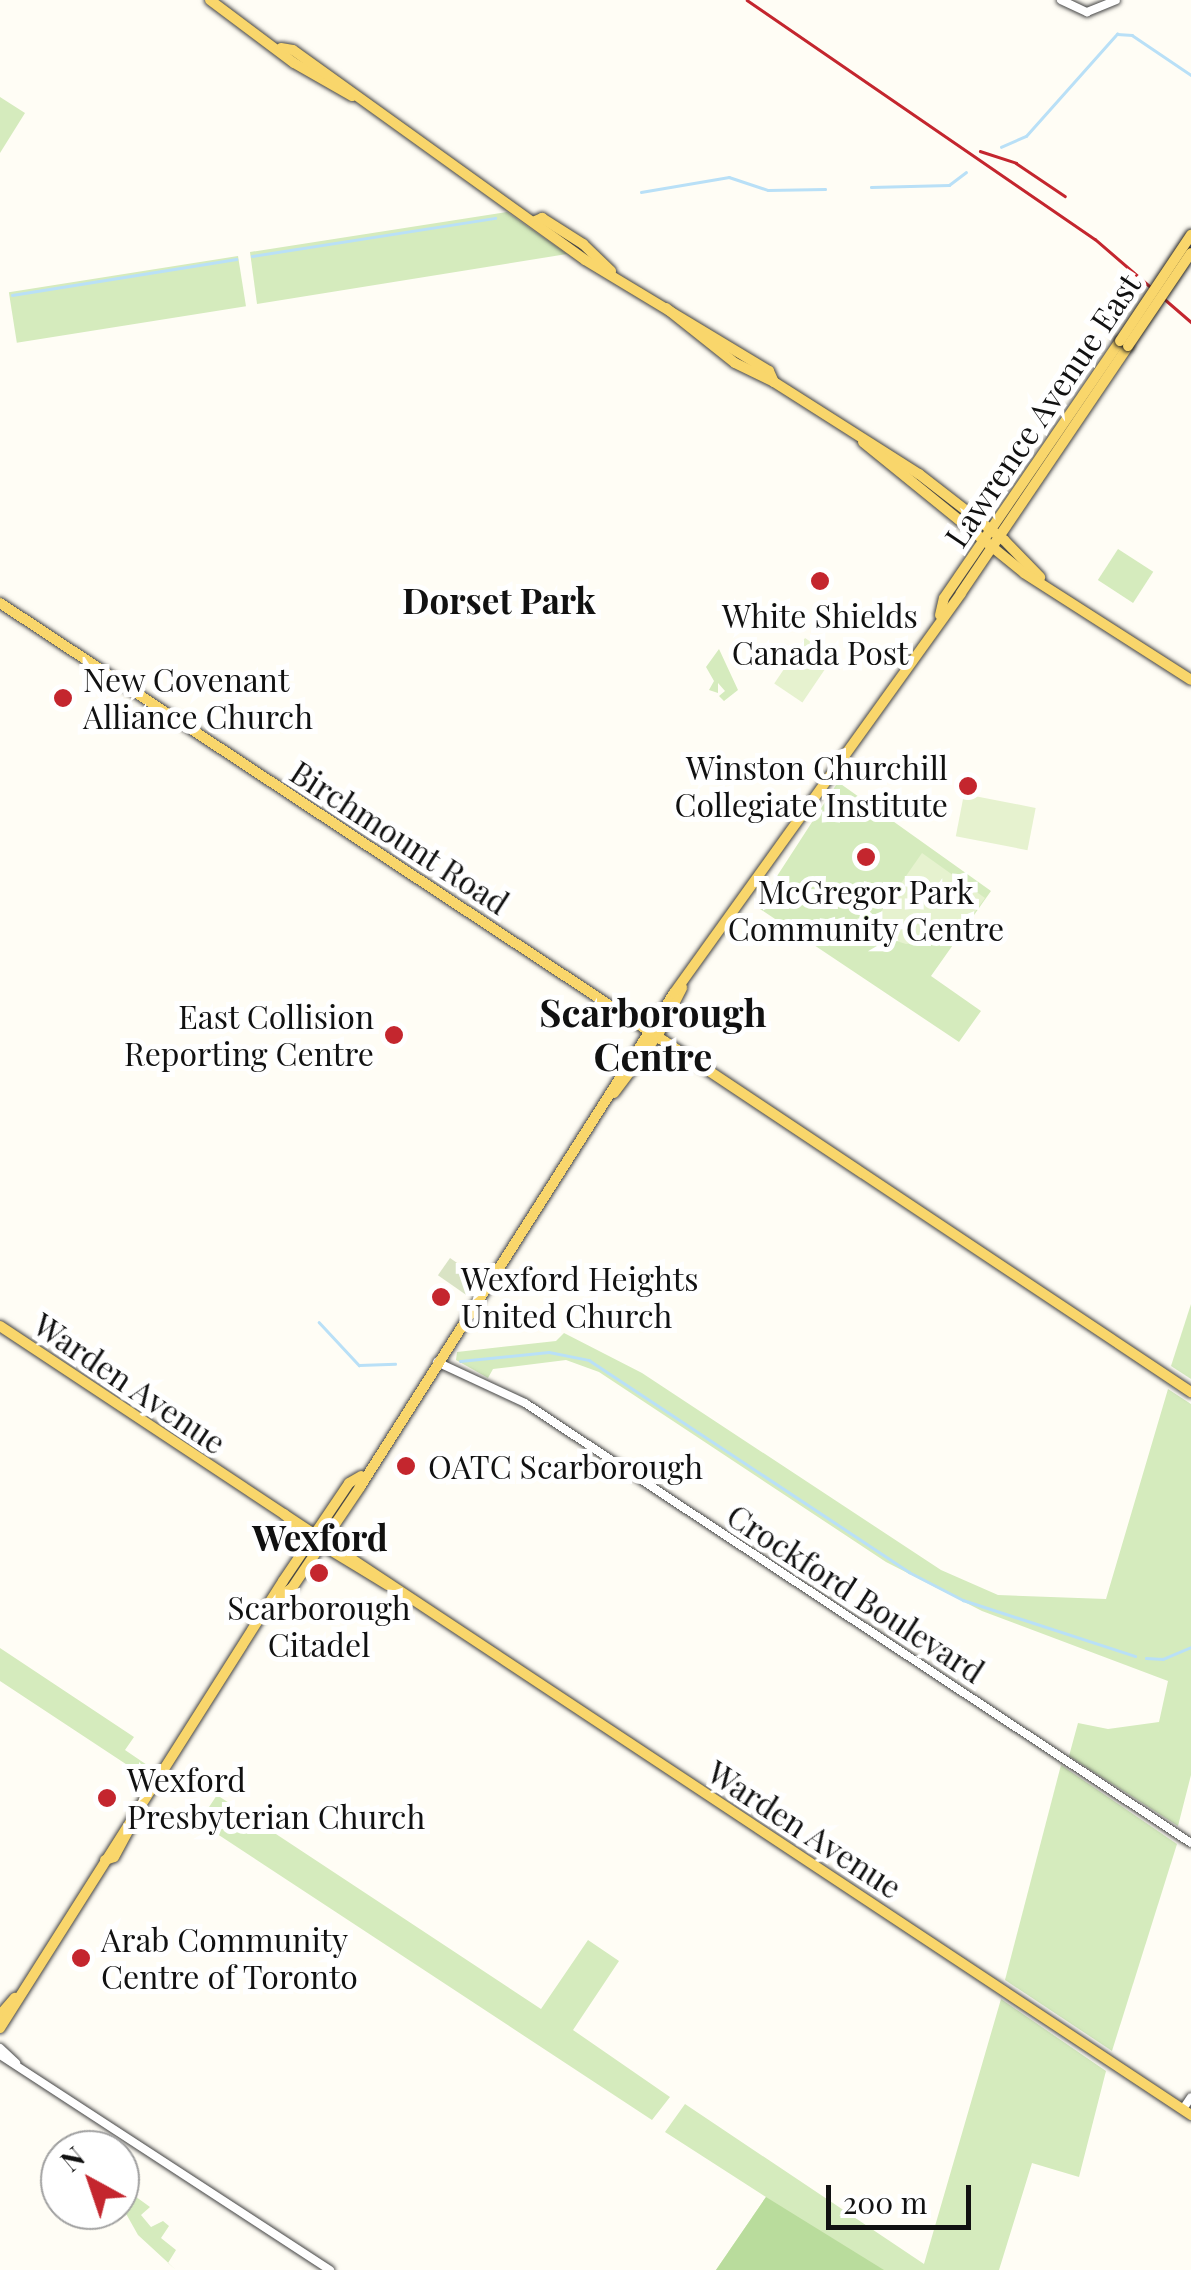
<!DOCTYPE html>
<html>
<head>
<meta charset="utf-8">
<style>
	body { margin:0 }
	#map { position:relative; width:1191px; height:2270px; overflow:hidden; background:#fffdf5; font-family:"Playfair Display",serif }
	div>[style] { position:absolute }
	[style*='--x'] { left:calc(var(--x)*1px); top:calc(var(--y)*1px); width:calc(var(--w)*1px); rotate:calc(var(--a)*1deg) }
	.green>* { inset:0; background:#d5ebbd; transform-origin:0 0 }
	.forest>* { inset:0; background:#b9dc9c }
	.cemetery>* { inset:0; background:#d9e3c4; transform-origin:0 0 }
	.pitch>* { inset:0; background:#e6f2cf; transform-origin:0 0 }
	.stream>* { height:2.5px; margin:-1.25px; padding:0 1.25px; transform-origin:1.25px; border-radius:1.25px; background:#b9e0f7 }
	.roads { filter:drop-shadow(0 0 2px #444) drop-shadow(0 0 2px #444) }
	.minor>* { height:8px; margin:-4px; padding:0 4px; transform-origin:4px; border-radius:4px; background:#fff }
	.major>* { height:10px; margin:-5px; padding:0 5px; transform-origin:5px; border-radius:5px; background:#f9d66b }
	.rail>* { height:2.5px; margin:-1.25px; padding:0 1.25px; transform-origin:1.25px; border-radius:1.25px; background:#c4262e }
	.bridges { filter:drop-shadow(0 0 2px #222) drop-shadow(0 0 2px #222) }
	.major-bridge>* { height:10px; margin:-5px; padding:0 5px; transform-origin:5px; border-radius:5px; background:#f9d66b }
	.dots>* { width:28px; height:28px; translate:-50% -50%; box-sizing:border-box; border:5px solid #fff; border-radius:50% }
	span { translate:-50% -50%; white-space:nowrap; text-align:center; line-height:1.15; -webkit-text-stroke:10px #fff; paint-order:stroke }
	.street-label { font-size:32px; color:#111 }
	.poi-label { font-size:32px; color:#111 }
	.left { translate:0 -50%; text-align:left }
	.right { translate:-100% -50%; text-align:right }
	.neighbourhood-label { font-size:35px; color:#111; font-weight:700 }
	.quarter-label { font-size:38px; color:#111; font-weight:700 }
	.north { position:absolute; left:40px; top:2130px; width:100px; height:100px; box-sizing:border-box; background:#fff; border:2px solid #a0a0a0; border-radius:50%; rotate:320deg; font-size:28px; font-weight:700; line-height:40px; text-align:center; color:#111 }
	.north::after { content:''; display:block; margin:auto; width:35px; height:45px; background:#c4262e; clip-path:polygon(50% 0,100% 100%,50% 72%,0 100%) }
	.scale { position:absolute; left:826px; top:2185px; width:145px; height:45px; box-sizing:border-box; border:5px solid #111; border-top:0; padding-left:12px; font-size:30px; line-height:35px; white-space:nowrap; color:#111; -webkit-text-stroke:8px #fff; paint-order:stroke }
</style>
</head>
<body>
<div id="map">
	<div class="green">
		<i style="clip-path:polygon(0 97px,25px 113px,0 153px)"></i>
		<i style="clip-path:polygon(507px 212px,567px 254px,257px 304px,250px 252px)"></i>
		<i style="left:238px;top:256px;width:51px;height:232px;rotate:81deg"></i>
		<i style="left:1118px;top:549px;width:42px;height:37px;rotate:33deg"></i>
		<i style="clip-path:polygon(719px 649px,738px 690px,724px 701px,719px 696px,725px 691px,718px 683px,718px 693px,709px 690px,714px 681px,706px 667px)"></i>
		<i style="clip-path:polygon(838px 782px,991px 891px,931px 976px,981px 1011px,959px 1042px,757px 907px)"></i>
		<i style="clip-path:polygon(1191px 1304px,1191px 1379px,1171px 1366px)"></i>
		<i style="clip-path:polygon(564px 1333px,642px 1373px,941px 1570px,998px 1595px,1106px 1599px,1168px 1389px,1191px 1404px,1191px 1775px,1178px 1826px,1069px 1756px,1078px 1723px,1108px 1729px,1159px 1722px,1168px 1681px,982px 1611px,886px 1562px,599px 1372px,566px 1360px,493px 1369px,488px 1378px,456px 1360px,457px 1352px,556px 1341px)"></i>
		<i style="clip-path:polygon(0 1648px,134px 1737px,125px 1750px,150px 1767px,144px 1776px,0 1681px)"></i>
		<i style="clip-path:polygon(1061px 1765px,1177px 1844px,1112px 2051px,1005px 1980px)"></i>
		<i style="clip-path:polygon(217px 1795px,541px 2009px,588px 1940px,619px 1961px,573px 2030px,670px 2097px,652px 2120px,199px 1822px)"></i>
		<i style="clip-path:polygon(1001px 1999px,1106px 2071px,1079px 2177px,1032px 2163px,999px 2270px,716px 2270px,766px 2197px,665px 2132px,685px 2104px,924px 2264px)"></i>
		<i style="clip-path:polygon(121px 2186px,150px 2207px,141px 2215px,151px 2227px,163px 2221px,169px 2226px,161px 2238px,176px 2250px,168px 2263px,176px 2270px,138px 2235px,120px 2203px)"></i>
	</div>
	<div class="forest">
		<i style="clip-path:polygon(766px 2197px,884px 2270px,716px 2270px)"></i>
	</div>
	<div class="cemetery">
		<i style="left:450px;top:1258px;width:35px;height:21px;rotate:35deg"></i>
	</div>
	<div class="pitch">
		<i style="left:805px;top:638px;width:34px;height:55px;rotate:34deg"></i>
		<i style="left:964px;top:794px;width:73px;height:43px;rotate:11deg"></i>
		<i style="clip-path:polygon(922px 853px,985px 898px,961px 931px,931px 941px,906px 944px,867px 932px)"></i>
	</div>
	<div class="stream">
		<i style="--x:1001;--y:147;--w:27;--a:-24"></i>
		<i style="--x:1026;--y:136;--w:137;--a:-48.3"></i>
		<i style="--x:1117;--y:34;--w:15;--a:4"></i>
		<i style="--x:1132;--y:35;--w:71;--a:34.1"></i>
		<i style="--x:871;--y:187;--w:78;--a:-1.5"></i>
		<i style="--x:949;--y:185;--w:21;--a:-37"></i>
		<i style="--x:641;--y:192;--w:89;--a:-9.7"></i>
		<i style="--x:729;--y:177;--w:41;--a:18.4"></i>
		<i style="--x:768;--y:190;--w:57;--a:-1"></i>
		<i style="--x:252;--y:256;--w:246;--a:-8.9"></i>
		<i style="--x:12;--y:295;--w:227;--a:-9.1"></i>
		<i style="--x:319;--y:1322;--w:59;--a:47.1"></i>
		<i style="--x:359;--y:1365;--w:36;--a:-2"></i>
		<i style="--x:460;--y:1361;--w:89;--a:-5.8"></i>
		<i style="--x:549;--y:1352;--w:41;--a:11.3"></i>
		<i style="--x:589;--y:1360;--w:384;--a:33.5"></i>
		<i style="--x:909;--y:1572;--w:61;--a:27.4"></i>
		<i style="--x:963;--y:1600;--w:181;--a:18"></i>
		<i style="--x:1146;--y:1658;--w:17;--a:3"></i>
		<i style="--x:1163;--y:1659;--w:30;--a:-23"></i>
	</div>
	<div class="roads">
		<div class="minor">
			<i style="--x:1061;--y:0;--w:29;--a:25"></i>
			<i style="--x:1087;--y:12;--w:31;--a:-22"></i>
			<i style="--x:437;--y:1362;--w:97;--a:25"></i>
			<i style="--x:525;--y:1403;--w:798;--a:33.45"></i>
			<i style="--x:0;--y:2048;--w:22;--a:43"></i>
			<i style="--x:0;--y:2055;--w:394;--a:33.1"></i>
			<i style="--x:1183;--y:2109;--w:14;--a:-56"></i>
		</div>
		<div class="major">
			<i style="--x:210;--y:0;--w:105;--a:36.9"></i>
			<i style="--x:294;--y:63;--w:67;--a:29.6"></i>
			<i style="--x:281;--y:48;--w:12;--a:9"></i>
			<i style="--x:293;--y:50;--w:360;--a:35.7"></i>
			<i style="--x:585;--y:260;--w:215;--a:31.1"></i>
			<i style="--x:769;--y:371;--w:12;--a:66"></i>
			<i style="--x:774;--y:382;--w:172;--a:32.4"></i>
			<i style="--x:919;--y:474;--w:108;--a:37.8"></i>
			<i style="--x:1004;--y:540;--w:52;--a:45.8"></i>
			<i style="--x:535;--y:221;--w:8;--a:-23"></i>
			<i style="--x:542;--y:218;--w:49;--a:32.4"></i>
			<i style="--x:583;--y:244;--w:39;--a:44"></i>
			<i style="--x:666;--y:308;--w:88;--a:38.6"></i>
			<i style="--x:735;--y:363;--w:43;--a:26"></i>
			<i style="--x:863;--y:442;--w:208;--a:39.1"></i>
			<i style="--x:1024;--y:573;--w:198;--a:32.6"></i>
			<i style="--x:0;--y:603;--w:817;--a:33.42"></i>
			<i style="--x:940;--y:615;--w:17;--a:-77"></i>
			<i style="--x:944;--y:598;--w:311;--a:-55.6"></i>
			<i style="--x:622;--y:1013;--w:684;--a:33.67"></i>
			<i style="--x:614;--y:1093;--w:75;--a:-53.1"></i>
			<i style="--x:659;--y:1033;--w:51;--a:-62.9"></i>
			<i style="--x:0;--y:1326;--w:1429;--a:33.52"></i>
			<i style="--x:284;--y:1514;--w:38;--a:42"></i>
			<i style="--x:312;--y:1539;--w:89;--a:31.2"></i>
			<i style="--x:279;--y:1598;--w:16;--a:-38"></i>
			<i style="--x:292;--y:1588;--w:122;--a:-56"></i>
			<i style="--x:360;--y:1487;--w:585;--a:-57.56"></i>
			<i style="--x:674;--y:993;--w:492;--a:-54.3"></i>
			<i style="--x:961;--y:593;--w:298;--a:-55.9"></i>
			<i style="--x:105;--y:1860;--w:9;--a:-18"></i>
			<i style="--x:114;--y:1857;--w:55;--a:-61.6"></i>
			<i style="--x:0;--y:2015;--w:23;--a:-49"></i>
			<i style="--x:0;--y:2028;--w:529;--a:-57.66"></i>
			<i style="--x:283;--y:1581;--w:118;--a:-56"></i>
			<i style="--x:349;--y:1483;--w:14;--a:-30"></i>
		</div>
	</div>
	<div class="rail">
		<i style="--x:747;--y:0;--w:422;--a:34.5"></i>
		<i style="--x:1095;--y:239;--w:127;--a:40.8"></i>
		<i style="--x:980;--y:151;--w:38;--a:18"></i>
		<i style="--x:1016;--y:163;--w:59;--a:34"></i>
	</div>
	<div class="bridges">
		<div class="major-bridge">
			<i style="--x:1120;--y:341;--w:128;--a:-56.2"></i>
			<i style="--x:1128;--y:346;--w:112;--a:-55.9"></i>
		</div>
	</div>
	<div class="dots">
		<i style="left:820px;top:581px;background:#c4262e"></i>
		<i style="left:63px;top:698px;background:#c4262e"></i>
		<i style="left:968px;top:786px;background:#c4262e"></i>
		<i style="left:866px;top:857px;background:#c4262e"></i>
		<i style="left:394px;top:1035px;background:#c4262e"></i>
		<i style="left:441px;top:1297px;background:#c4262e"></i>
		<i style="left:406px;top:1466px;background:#c4262e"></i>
		<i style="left:319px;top:1573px;background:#c4262e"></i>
		<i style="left:107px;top:1798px;background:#c4262e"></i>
		<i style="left:81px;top:1958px;background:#c4262e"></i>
	</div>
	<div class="street-label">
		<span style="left:1042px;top:410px;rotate:-56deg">Lawrence Avenue East</span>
		<span style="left:400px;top:837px;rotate:33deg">Birchmount Road</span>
		<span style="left:130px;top:1383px;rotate:34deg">Warden Avenue</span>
		<span style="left:856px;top:1593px;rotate:33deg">Crockford Boulevard</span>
		<span style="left:805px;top:1829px;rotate:33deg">Warden Avenue</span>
	</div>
	<div class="poi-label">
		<span style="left:820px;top:634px">White Shields<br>Canada Post</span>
		<span class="left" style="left:83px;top:698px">New Covenant<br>Alliance Church</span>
		<span class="right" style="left:948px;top:786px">Winston Churchill<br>Collegiate Institute</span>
		<span style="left:866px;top:910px">McGregor Park<br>Community Centre</span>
		<span class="right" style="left:374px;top:1035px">East Collision<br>Reporting Centre</span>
		<span class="left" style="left:461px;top:1297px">Wexford Heights<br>United Church</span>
		<span class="left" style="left:428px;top:1466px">OATC Scarborough</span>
		<span style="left:319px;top:1626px">Scarborough<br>Citadel</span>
		<span class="left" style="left:127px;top:1798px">Wexford<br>Presbyterian Church</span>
		<span class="left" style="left:101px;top:1958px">Arab Community<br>Centre of Toronto</span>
	</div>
	<div class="neighbourhood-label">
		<span style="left:499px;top:600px">Dorset Park</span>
		<span style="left:320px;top:1537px">Wexford</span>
	</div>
	<div class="quarter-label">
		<span style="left:653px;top:1034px">Scarborough<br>Centre</span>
	</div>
	<div class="north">N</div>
	<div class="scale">200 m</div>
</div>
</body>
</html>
